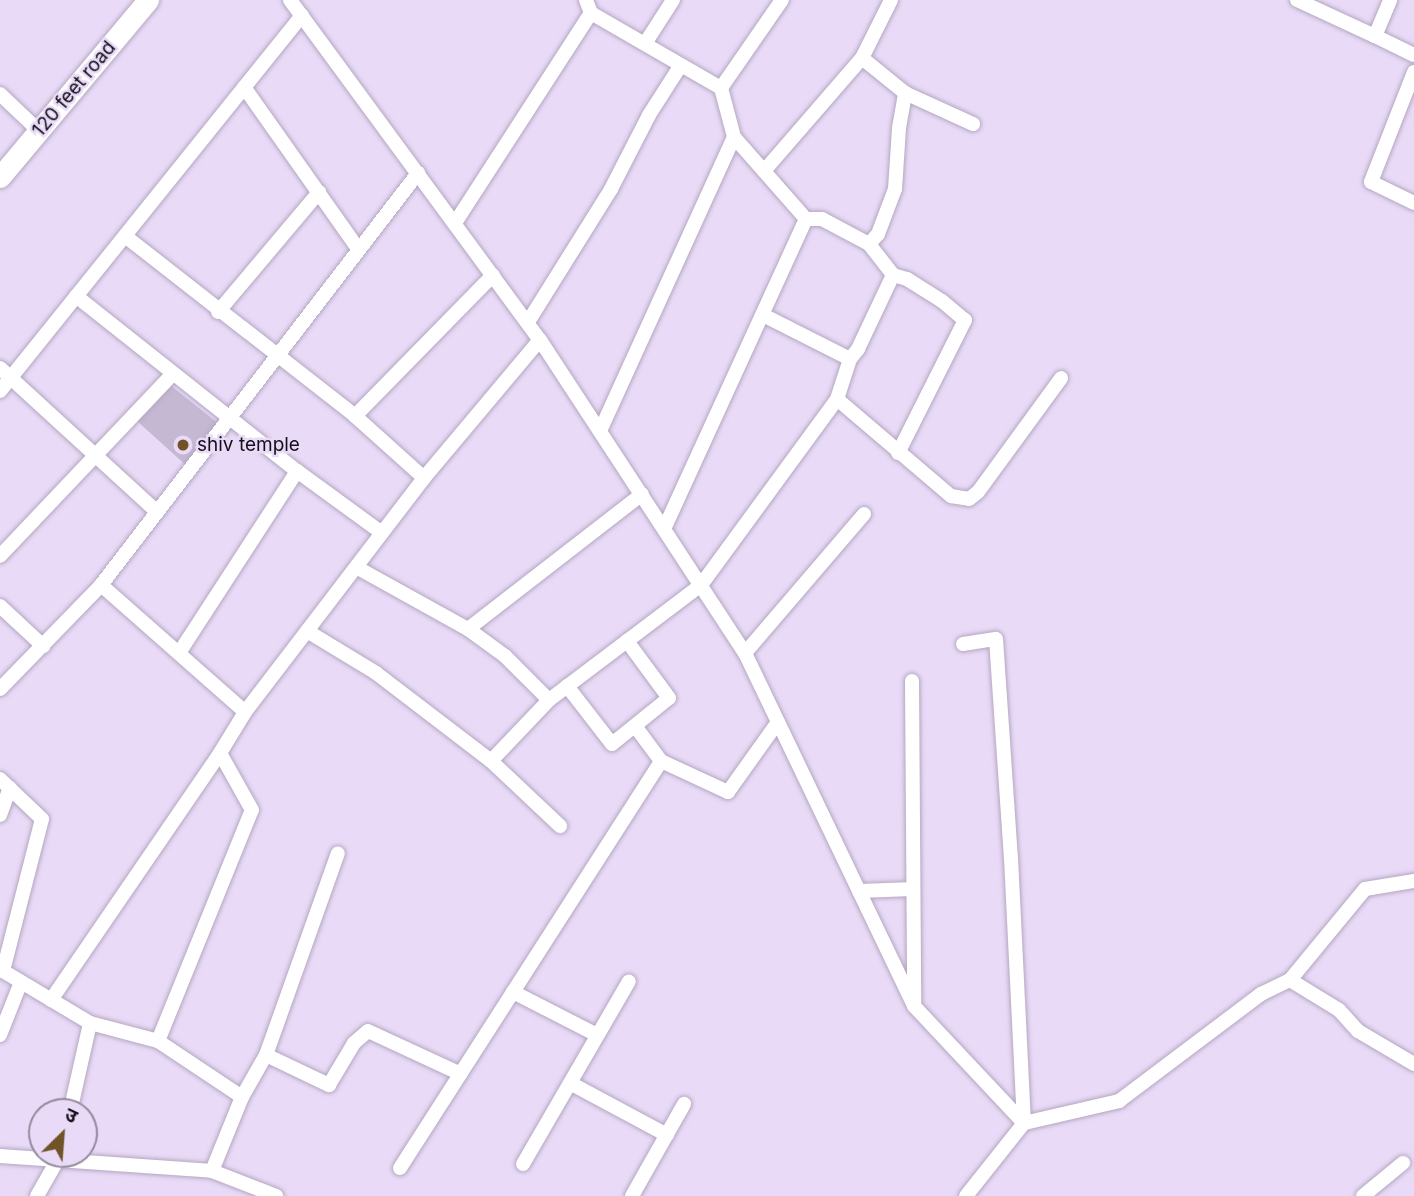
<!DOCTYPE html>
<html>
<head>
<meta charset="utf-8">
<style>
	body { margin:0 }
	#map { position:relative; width:1414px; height:1196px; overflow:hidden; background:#e9dbf7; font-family:Inter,"Noto Sans Devanagari",sans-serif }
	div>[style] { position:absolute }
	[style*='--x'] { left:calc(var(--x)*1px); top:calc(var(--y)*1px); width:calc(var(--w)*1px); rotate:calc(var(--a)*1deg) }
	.building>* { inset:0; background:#c5b8d3 }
	.roads { filter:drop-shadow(0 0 2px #b4a7c1) drop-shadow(0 0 2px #b4a7c1) }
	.street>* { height:14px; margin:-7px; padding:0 7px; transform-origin:7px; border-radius:7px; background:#fff }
	.secondary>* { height:21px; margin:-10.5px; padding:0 10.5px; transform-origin:10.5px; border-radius:10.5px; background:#fff }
	.dots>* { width:19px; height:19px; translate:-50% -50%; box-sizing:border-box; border:4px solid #e9dbf7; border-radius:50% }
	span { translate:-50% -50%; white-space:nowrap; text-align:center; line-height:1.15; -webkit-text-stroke:5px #e9dbf7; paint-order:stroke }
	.street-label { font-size:19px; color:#141019 }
	.poi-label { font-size:19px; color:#141019 }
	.left { translate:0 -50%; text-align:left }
	.north { position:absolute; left:28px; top:1098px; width:70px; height:70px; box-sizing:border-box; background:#e9dbf7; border:2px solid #948a9e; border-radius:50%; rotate:25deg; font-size:19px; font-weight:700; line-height:28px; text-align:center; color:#141019 }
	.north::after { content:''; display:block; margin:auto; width:24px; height:32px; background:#705427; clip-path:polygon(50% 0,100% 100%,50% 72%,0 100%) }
</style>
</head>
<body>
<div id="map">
	<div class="building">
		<i style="clip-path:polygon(170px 385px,219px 424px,188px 467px,137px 421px)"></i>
	</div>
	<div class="roads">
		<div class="street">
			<i style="--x:290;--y:0;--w:422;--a:53.7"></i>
			<i style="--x:540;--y:340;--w:374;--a:56.8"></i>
			<i style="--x:745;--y:653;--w:391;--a:64.4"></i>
			<i style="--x:914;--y:1006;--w:161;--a:46.8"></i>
			<i style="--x:1024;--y:1123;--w:93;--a:128.5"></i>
			<i style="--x:1297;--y:0;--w:86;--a:24.8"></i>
			<i style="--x:1375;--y:36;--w:39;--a:-67"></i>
			<i style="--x:591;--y:13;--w:150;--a:30"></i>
			<i style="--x:721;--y:88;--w:51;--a:75.1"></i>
			<i style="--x:734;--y:137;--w:323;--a:114.5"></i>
			<i style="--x:1375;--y:36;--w:43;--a:26"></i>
			<i style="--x:646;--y:42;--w:50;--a:-57.3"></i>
			<i style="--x:862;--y:58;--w:65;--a:-63.4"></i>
			<i style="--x:1414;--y:72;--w:118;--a:111.4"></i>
			<i style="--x:1371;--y:182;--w:48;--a:26"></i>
			<i style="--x:244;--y:87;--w:199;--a:54.8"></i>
			<i style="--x:721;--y:88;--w:107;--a:-55.3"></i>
			<i style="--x:0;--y:94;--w:54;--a:43.5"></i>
			<i style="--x:764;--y:171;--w:150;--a:-49.1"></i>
			<i style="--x:862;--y:58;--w:55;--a:39.1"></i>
			<i style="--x:905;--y:93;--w:75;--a:24.5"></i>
			<i style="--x:806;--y:219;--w:16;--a:0"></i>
			<i style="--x:822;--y:219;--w:53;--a:28"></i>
			<i style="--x:869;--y:244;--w:39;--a:52"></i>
			<i style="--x:893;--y:275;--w:15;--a:16"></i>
			<i style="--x:907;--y:279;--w:41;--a:32.2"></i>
			<i style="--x:942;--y:301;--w:30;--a:40"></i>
			<i style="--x:965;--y:320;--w:149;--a:116.7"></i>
			<i style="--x:455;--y:223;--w:250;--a:-57.1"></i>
			<i style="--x:591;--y:13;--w:14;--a:-111"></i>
			<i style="--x:125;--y:236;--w:292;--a:38"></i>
			<i style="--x:355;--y:416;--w:93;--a:41.9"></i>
			<i style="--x:869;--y:244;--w:13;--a:-48"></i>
			<i style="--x:878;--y:234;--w:48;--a:-69.3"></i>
			<i style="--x:895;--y:189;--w:61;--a:-86.2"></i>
			<i style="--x:899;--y:128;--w:36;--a:-80"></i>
			<i style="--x:76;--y:296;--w:282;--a:38.4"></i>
			<i style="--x:297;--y:471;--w:105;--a:36.1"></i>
			<i style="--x:218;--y:312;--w:157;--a:-49.9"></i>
			<i style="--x:763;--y:315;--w:97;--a:26.8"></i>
			<i style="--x:528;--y:322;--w:157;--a:-58"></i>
			<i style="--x:611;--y:189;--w:83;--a:-62.8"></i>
			<i style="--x:649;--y:115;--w:59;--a:-57.4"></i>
			<i style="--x:0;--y:368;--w:213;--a:42.5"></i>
			<i style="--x:0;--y:391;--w:482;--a:-51.2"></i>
			<i style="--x:837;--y:399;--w:150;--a:40.4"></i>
			<i style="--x:951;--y:496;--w:18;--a:9"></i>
			<i style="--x:969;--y:499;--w:11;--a:-38"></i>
			<i style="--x:978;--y:492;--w:141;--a:-53.9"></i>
			<i style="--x:355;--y:416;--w:197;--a:-45.6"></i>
			<i style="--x:664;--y:529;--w:341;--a:-65.4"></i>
			<i style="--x:806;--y:219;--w:109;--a:-131.3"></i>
			<i style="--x:0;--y:556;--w:251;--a:-46.5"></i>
			<i style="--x:356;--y:567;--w:128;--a:29"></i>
			<i style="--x:468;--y:629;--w:220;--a:-37.8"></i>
			<i style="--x:101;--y:585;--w:192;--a:41.4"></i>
			<i style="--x:245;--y:712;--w:295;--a:-52.6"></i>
			<i style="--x:424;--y:478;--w:180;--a:-50"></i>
			<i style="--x:0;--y:606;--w:59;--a:42.9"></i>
			<i style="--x:468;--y:629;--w:46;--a:36.1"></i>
			<i style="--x:505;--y:656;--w:62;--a:45"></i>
			<i style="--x:549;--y:700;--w:191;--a:-37.1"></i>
			<i style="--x:701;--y:585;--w:230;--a:-53.8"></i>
			<i style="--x:837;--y:399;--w:42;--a:-72"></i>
			<i style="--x:850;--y:359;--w:13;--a:-51"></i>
			<i style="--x:858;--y:349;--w:82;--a:-64.7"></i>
			<i style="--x:307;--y:631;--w:81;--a:31.3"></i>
			<i style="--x:376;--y:673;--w:145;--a:37.4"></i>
			<i style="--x:963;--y:644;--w:33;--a:-9"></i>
			<i style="--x:996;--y:639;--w:220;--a:86.1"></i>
			<i style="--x:1011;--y:858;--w:265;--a:87.2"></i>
			<i style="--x:1024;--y:1123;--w:98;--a:-13"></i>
			<i style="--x:1119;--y:1101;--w:178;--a:-37"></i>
			<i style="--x:1261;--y:994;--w:32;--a:-26"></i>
			<i style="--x:1290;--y:980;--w:118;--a:-50.5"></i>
			<i style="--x:1365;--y:889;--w:50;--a:-9.3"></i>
			<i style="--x:179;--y:653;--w:217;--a:-57"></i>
			<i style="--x:745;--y:653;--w:183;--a:-49.4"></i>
			<i style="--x:912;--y:681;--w:321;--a:89.6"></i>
			<i style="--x:567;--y:686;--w:73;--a:52.2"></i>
			<i style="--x:612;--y:744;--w:73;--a:-38.9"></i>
			<i style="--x:669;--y:698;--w:71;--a:-126.4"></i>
			<i style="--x:0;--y:689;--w:145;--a:-45.8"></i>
			<i style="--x:101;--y:585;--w:520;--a:-52.42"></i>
			<i style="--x:549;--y:700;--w:84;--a:133.6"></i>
			<i style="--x:491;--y:761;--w:95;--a:43.3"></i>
			<i style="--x:635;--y:726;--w:44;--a:53.4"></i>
			<i style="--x:0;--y:779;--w:58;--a:43.6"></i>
			<i style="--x:42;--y:819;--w:157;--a:104.4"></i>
			<i style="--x:3;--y:971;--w:101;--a:30.9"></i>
			<i style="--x:90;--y:1023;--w:70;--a:14.8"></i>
			<i style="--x:158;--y:1041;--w:101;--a:33.7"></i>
			<i style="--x:242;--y:1097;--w:80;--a:112.1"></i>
			<i style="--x:0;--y:815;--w:29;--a:-70"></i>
			<i style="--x:859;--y:891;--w:54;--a:-2.1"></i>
			<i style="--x:1290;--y:980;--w:57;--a:31.5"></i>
			<i style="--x:1339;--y:1010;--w:28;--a:48"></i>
			<i style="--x:1358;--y:1031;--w:65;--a:30.5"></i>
			<i style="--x:513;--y:992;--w:94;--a:27.1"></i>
			<i style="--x:51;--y:1000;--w:299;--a:-55.6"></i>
			<i style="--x:0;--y:1035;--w:57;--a:-68.4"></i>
			<i style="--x:158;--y:1041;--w:249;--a:-67.9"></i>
			<i style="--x:252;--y:810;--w:65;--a:-119.3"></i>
			<i style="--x:220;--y:753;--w:48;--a:-58.6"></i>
			<i style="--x:266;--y:1055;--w:70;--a:25.5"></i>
			<i style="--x:329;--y:1085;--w:49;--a:-59.2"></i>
			<i style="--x:354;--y:1043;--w:18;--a:-41"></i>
			<i style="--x:368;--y:1031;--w:102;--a:24.8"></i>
			<i style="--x:570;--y:1083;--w:110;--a:28.2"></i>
			<i style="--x:242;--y:1097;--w:48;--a:-60.3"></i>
			<i style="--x:266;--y:1055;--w:214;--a:-70.4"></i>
			<i style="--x:70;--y:1112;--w:91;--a:-77.3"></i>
			<i style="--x:0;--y:1156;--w:213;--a:4"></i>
			<i style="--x:212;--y:1171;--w:69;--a:21.3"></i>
			<i style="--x:523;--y:1164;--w:211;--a:-59.9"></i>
			<i style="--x:400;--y:1168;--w:483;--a:-57.3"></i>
			<i style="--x:661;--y:761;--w:74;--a:24.8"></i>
			<i style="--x:728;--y:792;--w:86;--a:-54.5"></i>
			<i style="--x:37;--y:1196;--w:48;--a:-60.3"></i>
			<i style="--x:632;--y:1196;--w:106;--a:-60.5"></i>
			<i style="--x:1363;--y:1196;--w:52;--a:-39.5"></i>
		</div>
		<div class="secondary">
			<i style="--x:0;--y:177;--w:231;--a:-50.1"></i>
		</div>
	</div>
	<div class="dots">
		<i style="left:183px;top:445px;background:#705427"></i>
	</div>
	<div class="street-label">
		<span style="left:74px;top:89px;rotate:-50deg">120 feet road</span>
	</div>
	<div class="poi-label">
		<span class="left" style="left:197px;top:445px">shiv temple</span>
	</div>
	<div class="north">उ</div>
</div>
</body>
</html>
